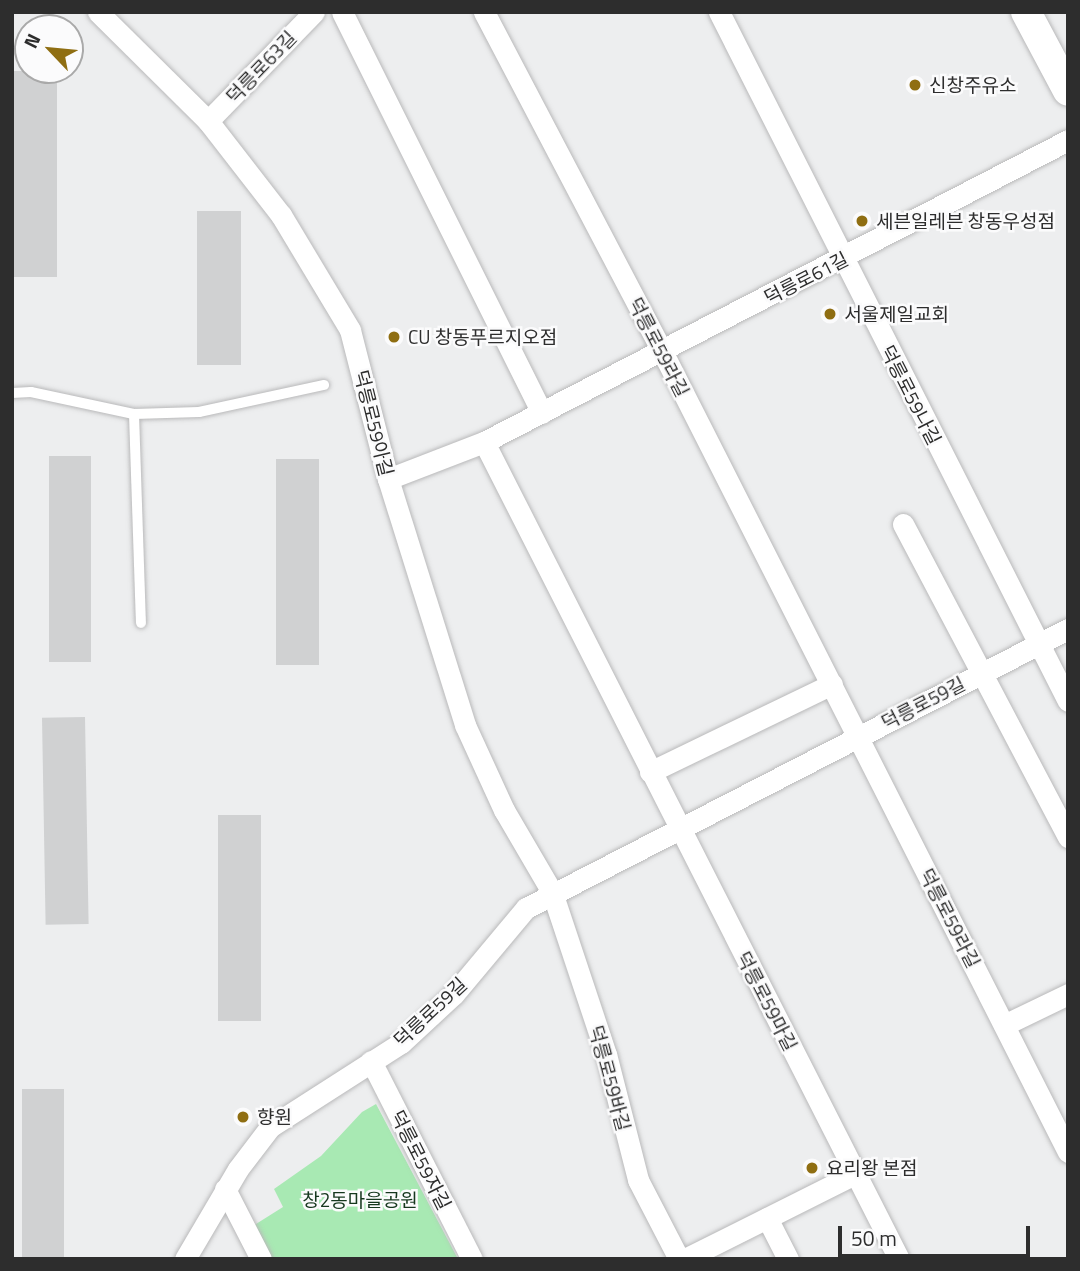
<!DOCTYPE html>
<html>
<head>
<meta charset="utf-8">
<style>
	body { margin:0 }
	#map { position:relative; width:1080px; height:1271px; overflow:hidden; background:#edeeef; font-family:"Titillium Web","Noto Sans KR",sans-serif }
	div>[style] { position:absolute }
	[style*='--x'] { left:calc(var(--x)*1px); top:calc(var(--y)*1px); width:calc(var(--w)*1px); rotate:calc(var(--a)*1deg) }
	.green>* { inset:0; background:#a8e9b3 }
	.building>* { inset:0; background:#d0d1d2; transform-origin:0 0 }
	.roads { filter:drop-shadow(0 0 2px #b9b9ba) drop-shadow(0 0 2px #b9b9ba) }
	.lane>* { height:10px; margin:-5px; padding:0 5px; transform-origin:5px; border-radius:5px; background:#fff }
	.street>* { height:21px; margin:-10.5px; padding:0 10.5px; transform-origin:10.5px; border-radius:10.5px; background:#fff }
	.secondary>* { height:30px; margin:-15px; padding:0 15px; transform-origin:15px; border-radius:15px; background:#fff }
	.dots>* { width:19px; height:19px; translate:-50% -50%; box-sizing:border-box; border:4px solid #fbfbfc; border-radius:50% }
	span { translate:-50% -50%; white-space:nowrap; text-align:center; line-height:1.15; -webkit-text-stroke:5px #fbfbfc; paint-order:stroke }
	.street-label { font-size:19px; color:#2d2d2d }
	.poi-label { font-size:19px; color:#2d2d2d }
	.left { translate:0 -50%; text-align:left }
	.park-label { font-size:19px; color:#16381e }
	.frame { position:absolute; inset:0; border:14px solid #2d2d2d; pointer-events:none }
	.north { position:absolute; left:14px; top:14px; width:70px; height:70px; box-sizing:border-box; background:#fbfbfc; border:2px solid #a9a9a9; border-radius:50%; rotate:296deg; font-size:19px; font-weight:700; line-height:28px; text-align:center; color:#2d2d2d }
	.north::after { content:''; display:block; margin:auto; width:24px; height:32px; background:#8f6e12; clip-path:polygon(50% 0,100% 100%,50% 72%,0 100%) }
	.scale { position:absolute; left:838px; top:1226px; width:192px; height:32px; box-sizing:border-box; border:4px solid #2d2d2d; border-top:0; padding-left:9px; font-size:21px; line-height:24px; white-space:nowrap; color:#2d2d2d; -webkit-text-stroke:5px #fbfbfc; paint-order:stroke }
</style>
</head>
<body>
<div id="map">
	<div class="green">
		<i style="clip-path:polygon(376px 1104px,458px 1259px,271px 1259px,253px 1226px,283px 1207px,274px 1189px,321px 1156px,362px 1112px)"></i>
	</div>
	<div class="building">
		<i style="left:57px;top:71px;width:206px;height:43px;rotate:90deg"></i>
		<i style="left:197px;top:211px;width:44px;height:154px"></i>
		<i style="left:49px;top:456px;width:42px;height:206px"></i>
		<i style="left:319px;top:459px;width:206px;height:43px;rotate:90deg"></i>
		<i style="left:85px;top:717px;width:207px;height:43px;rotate:89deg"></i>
		<i style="left:218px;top:815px;width:43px;height:206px"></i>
		<i style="left:64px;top:1089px;width:170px;height:42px;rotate:90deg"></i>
	</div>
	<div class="roads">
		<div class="lane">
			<i style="--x:12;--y:393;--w:19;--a:-3"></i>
			<i style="--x:31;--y:392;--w:105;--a:12.1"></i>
			<i style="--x:134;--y:414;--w:65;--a:-1.8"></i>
			<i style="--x:199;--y:412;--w:128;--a:-12.2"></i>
			<i style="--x:134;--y:414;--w:209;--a:88.1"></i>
		</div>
		<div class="street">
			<i style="--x:98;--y:12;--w:155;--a:44.7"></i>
			<i style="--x:208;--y:121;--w:119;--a:52.2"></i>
			<i style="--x:281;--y:215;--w:134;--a:59"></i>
			<i style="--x:350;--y:330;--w:154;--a:75.7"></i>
			<i style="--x:388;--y:479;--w:258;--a:72.6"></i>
			<i style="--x:465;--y:725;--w:94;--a:65.4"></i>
			<i style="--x:504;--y:810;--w:95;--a:59.7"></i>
			<i style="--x:552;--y:892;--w:171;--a:71.6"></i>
			<i style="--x:606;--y:1054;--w:130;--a:75.7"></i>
			<i style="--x:638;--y:1180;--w:89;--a:62.6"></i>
			<i style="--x:342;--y:12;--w:448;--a:63.5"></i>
			<i style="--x:484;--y:12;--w:383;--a:62.3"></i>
			<i style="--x:662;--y:351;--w:898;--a:63.12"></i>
			<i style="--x:719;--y:12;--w:772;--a:63.14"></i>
			<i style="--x:208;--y:121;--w:152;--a:-45.8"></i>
			<i style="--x:484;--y:442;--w:916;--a:63.07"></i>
			<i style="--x:388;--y:479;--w:103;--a:-21.1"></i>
			<i style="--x:484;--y:442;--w:657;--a:-27.34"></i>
			<i style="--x:903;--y:524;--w:354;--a:62.2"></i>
			<i style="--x:650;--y:772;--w:202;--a:-25.8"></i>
			<i style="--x:1004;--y:1025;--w:71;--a:-25.8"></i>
			<i style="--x:371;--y:1061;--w:222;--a:63"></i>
			<i style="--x:225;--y:1189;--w:79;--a:62.8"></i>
			<i style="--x:767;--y:1218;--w:46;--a:62.9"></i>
			<i style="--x:185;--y:1259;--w:104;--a:-59.5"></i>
			<i style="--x:238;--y:1169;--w:53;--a:-52.7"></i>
			<i style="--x:270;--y:1127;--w:156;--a:-32.7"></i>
			<i style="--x:401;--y:1043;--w:72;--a:-42.8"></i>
			<i style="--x:454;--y:994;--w:112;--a:-50.1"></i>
			<i style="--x:526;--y:908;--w:610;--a:-27.24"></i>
			<i style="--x:685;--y:1259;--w:190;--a:-26.6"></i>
		</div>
		<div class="secondary">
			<i style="--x:1026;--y:12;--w:89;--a:62"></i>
		</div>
	</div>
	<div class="dots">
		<i style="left:915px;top:85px;background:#8f6e12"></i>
		<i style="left:862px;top:221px;background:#8f6e12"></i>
		<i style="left:830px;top:314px;background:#8f6e12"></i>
		<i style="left:394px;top:337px;background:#8f6e12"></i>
		<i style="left:243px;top:1117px;background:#8f6e12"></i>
		<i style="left:812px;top:1168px;background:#8f6e12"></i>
	</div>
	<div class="street-label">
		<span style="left:261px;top:67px;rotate:-46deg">덕릉로63길</span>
		<span style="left:806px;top:278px;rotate:-27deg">덕릉로61길</span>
		<span style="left:659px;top:347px;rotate:63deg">덕릉로59라길</span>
		<span style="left:911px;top:395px;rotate:63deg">덕릉로59나길</span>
		<span style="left:374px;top:423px;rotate:76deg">덕릉로59아길</span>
		<span style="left:923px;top:703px;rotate:-27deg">덕릉로59길</span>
		<span style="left:950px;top:918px;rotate:63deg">덕릉로59라길</span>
		<span style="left:767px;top:1001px;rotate:63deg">덕릉로59마길</span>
		<span style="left:430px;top:1012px;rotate:-43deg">덕릉로59길</span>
		<span style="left:610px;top:1078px;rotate:75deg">덕릉로59바길</span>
		<span style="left:421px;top:1160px;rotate:63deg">덕릉로59자길</span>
	</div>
	<div class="poi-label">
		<span class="left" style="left:929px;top:85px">신창주유소</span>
		<span class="left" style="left:876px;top:221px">세븐일레븐 창동우성점</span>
		<span class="left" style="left:844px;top:314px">서울제일교회</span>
		<span class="left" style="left:408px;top:337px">CU 창동푸르지오점</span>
		<span class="left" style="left:257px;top:1117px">향원</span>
		<span class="left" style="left:826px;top:1168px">요리왕 본점</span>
	</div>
	<div class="park-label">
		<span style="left:360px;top:1200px">창2동마을공원</span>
	</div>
	<div class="frame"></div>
	<div class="north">N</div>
	<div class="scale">50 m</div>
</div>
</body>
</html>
